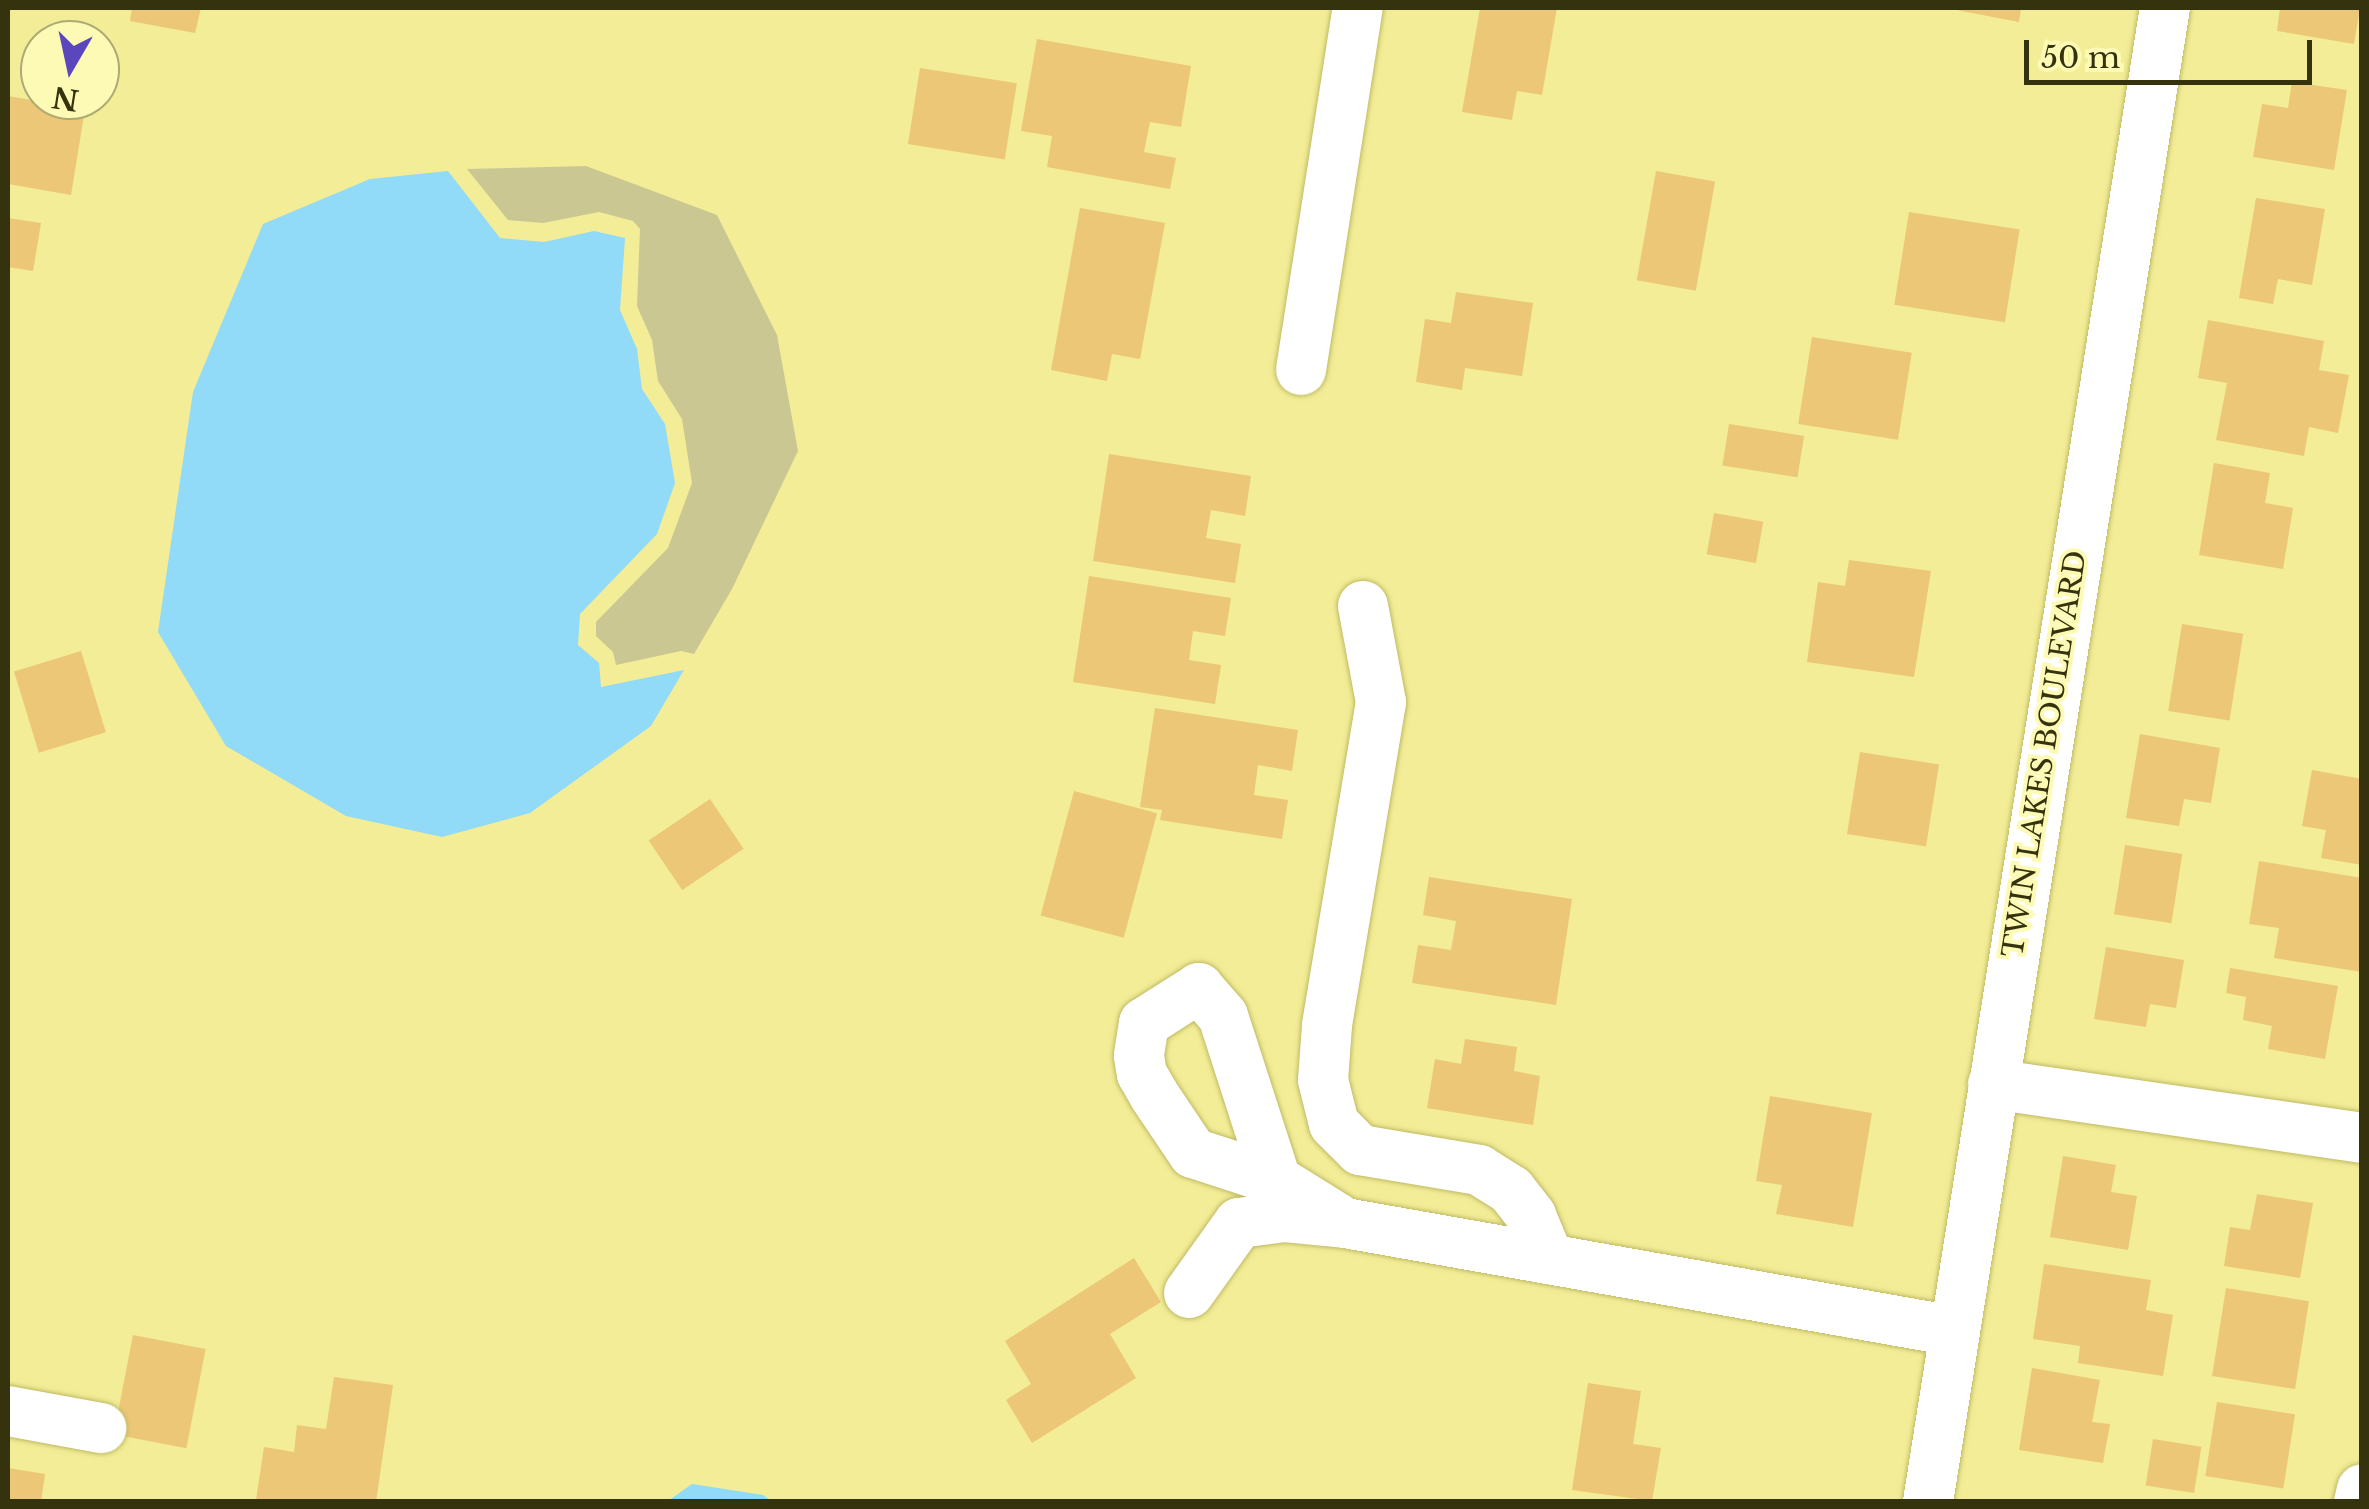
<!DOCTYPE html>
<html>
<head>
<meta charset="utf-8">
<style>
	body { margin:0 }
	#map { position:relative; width:2369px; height:1509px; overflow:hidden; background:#f2ed96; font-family:"Libre Baskerville",serif }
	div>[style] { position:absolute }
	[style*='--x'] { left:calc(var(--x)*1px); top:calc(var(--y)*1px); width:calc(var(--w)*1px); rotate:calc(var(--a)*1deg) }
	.green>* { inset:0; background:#cac793 }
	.water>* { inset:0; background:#91daf8 }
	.building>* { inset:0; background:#ecc777; transform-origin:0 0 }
	.roads { filter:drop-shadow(0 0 2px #c0ba65) drop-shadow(0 0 2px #c0ba65) }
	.minor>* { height:50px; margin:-25px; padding:0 25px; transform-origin:25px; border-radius:25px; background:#fff }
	span { translate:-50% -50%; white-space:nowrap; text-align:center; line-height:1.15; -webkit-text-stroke:8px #fdfab6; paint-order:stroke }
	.street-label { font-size:28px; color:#35320e }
	.frame { position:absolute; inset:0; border:10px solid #35320e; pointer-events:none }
	.north { position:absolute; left:20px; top:20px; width:100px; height:100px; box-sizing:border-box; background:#fdfab6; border:2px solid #adaa73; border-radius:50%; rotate:189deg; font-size:28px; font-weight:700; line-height:40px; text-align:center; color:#35320e }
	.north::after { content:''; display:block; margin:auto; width:35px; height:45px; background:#5b46be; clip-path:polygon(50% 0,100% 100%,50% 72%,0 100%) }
	.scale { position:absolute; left:2024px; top:40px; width:288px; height:45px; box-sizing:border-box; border:5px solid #35320e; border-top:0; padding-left:12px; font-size:30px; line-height:35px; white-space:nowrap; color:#35320e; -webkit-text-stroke:8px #fdfab6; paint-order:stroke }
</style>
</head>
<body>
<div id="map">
	<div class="green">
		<i style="clip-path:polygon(586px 166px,717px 215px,777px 335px,798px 451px,732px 589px,694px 654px,681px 651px,616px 665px,613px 652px,596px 636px,596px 622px,668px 548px,692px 483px,682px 419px,658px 381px,652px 340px,637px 306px,640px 229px,633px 221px,599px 212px,543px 223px,508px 220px,467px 169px)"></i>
	</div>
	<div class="water">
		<i style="clip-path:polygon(448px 171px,500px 238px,544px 242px,594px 231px,625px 238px,620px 310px,637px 349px,642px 389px,665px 424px,675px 483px,657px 534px,580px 614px,578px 645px,599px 663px,601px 687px,684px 670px,651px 726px,530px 813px,442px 837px,346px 816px,226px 746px,158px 632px,193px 392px,263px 224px,370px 179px)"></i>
		<i style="clip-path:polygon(692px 1484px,763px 1495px,771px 1501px,668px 1501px)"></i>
	</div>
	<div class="building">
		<i style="clip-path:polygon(132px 8px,201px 8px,195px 33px,130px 21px)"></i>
		<i style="clip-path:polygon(1480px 8px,1557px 8px,1542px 95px,1517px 91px,1512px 120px,1462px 112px)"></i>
		<i style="clip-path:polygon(1946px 8px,2021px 8px,2019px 22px)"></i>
		<i style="clip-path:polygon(2280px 8px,2360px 8px,2354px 44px,2277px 31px)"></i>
		<i style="clip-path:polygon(1037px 39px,1191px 66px,1181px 127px,1150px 122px,1144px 152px,1176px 158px,1170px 189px,1047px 167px,1052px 136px,1021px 131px)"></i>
		<i style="left:920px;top:68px;width:98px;height:77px;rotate:9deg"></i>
		<i style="clip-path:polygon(2292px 82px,2347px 90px,2334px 170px,2253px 157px,2262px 104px,2288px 108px)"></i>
		<i style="clip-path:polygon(8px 96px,85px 109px,71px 195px,8px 184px)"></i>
		<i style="left:1656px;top:171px;width:60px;height:111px;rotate:10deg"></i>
		<i style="clip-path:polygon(2256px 198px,2325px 209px,2312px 285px,2278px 279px,2273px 304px,2239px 298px)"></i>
		<i style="clip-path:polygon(1080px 208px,1165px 223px,1140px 359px,1112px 354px,1107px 381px,1051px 370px)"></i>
		<i style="left:1909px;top:212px;width:112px;height:94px;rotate:9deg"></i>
		<i style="clip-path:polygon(8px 218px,41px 223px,33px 271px,8px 267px)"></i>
		<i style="clip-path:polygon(1456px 292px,1533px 303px,1522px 376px,1465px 368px,1462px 390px,1416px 382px,1425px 319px,1451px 323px)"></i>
		<i style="clip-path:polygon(2208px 320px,2324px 341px,2319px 370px,2349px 375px,2338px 433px,2309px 427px,2304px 456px,2216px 440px,2227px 383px,2198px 378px)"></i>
		<i style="left:1812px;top:337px;width:101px;height:88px;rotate:9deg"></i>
		<i style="left:1729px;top:424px;width:76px;height:42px;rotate:9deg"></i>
		<i style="clip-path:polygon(1109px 454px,1251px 476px,1245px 516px,1211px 510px,1206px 538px,1241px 544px,1235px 583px,1093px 561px)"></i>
		<i style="clip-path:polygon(2214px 463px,2270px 473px,2265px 503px,2293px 508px,2283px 569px,2199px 555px)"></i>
		<i style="left:1714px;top:513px;width:50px;height:42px;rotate:10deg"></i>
		<i style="clip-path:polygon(1849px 560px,1931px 571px,1914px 677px,1807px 662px,1818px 582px,1845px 586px)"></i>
		<i style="clip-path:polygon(1089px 576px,1231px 598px,1225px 636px,1193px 631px,1189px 660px,1221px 665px,1215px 704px,1073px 682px)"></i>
		<i style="left:2182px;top:624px;width:62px;height:88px;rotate:9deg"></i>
		<i style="left:81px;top:651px;width:85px;height:70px;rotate:73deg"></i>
		<i style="clip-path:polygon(1155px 708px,1298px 730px,1292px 771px,1258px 765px,1254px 795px,1288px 800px,1282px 839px,1160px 820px,1162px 810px,1140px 807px)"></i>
		<i style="clip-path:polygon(2140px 734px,2220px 748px,2211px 803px,2184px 799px,2179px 826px,2126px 818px)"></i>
		<i style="left:1860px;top:752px;width:80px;height:83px;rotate:9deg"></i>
		<i style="clip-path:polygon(2312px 770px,2362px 779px,2362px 865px,2321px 858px,2326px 830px,2302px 826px)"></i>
		<i style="left:1074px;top:791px;width:86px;height:129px;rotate:15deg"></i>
		<i style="left:710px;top:799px;width:60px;height:74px;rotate:56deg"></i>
		<i style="left:2125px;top:845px;width:58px;height:70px;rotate:9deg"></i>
		<i style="clip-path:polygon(2259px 861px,2362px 878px,2362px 972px,2274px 958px,2279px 928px,2249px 924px)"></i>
		<i style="clip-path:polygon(1429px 877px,1572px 899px,1556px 1005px,1412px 983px,1418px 945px,1451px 950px,1456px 921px,1423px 915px)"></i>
		<i style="clip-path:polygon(2106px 947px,2184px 960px,2176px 1008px,2150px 1004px,2146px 1027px,2094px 1019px)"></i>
		<i style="clip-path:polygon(2230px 968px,2338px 986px,2325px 1059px,2268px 1049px,2272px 1026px,2243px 1020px,2246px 997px,2226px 993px)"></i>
		<i style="clip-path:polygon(1465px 1039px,1517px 1047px,1514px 1071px,1540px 1076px,1533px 1125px,1427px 1108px,1435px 1059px,1461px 1064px)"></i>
		<i style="clip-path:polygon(1770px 1096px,1872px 1113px,1853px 1227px,1776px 1214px,1782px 1185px,1756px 1181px)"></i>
		<i style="clip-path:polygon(2063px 1156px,2116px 1165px,2111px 1192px,2137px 1196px,2128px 1250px,2050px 1237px)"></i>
		<i style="clip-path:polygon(2257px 1194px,2313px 1203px,2300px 1278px,2224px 1266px,2230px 1227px,2250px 1230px)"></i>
		<i style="clip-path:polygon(1134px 1258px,1161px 1302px,1110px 1334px,1136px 1378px,1032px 1443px,1006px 1400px,1031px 1384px,1005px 1341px)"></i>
		<i style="clip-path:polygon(2044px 1264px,2151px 1280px,2146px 1310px,2173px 1315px,2163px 1376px,2078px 1363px,2080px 1346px,2033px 1339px)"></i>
		<i style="left:2226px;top:1288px;width:84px;height:89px;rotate:9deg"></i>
		<i style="left:133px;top:1335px;width:74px;height:101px;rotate:11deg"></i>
		<i style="clip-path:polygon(2032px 1368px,2100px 1380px,2092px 1422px,2110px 1424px,2103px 1463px,2019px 1450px)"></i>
		<i style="clip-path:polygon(334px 1377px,393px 1385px,376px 1502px,256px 1500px,264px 1447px,294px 1452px,297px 1425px,326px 1429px)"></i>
		<i style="clip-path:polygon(1588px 1383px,1641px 1391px,1633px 1444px,1661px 1448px,1652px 1501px,1572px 1490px)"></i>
		<i style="left:2217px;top:1402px;width:79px;height:75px;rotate:9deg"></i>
		<i style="left:2153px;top:1439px;width:49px;height:47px;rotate:9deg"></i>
		<i style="clip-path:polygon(8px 1468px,45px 1474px,41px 1502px,8px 1502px)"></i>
	</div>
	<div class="roads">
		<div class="minor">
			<i style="--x:1301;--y:370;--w:366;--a:-81.1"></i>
			<i style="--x:1363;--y:606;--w:98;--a:79.4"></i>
			<i style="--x:1381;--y:702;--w:328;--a:99.5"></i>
			<i style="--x:1327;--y:1026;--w:54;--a:94.2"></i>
			<i style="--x:1323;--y:1080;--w:45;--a:76"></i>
			<i style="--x:1334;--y:1124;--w:37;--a:45"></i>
			<i style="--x:1360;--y:1150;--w:121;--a:9.5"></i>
			<i style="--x:1479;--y:1170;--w:38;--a:32"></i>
			<i style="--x:1511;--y:1190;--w:33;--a:52"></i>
			<i style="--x:1531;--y:1216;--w:47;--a:67.3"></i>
			<i style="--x:1993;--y:1084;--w:373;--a:8.3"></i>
			<i style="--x:1276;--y:1180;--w:172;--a:-107.9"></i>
			<i style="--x:1223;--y:1016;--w:37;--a:-131"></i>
			<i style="--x:1199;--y:988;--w:65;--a:147.5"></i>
			<i style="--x:1144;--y:1023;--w:33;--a:99"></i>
			<i style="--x:1139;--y:1056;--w:18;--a:81"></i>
			<i style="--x:1142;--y:1074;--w:24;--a:60"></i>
			<i style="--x:1154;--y:1095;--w:70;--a:56.1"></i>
			<i style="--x:1193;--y:1153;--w:87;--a:18"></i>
			<i style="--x:1276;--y:1180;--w:72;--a:31.9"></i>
			<i style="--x:1189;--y:1293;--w:86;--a:-54.5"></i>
			<i style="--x:1239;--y:1223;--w:46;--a:-7.4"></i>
			<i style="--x:1285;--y:1217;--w:60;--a:5.7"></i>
			<i style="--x:1345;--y:1223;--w:619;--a:10.06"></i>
			<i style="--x:8;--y:1411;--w:95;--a:10.4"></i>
			<i style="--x:1928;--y:1502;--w:1513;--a:-80.99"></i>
			<i style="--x:2359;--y:1502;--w:13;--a:-77"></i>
		</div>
	</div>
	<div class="street-label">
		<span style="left:2045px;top:754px;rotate:-81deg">TWIN LAKES BOULEVARD</span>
	</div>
	<div class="frame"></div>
	<div class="north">N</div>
	<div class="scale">50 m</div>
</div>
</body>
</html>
